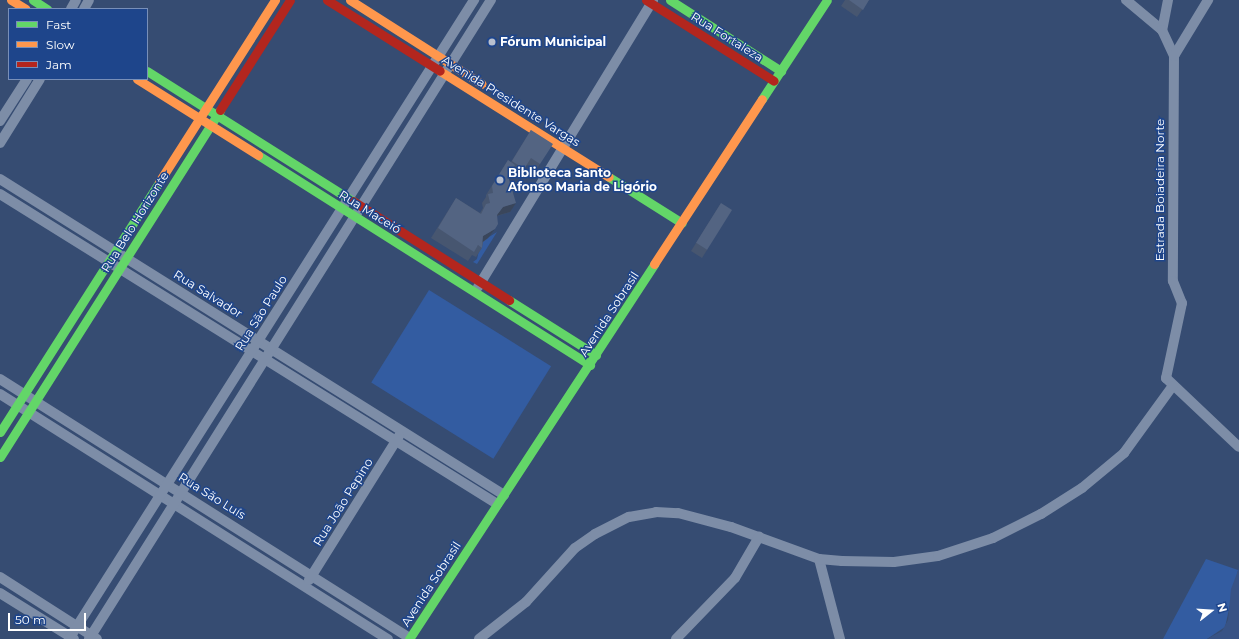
<!DOCTYPE html>
<html>
<head>
<meta charset="utf-8">
<style>
	body { margin:0 }
	#map { position:relative; width:1239px; height:639px; overflow:hidden; background:#364c72; font-family:Montserrat,sans-serif }
	div>[style] { position:absolute }
	[style*='--x'] { left:calc(var(--x)*1px); top:calc(var(--y)*1px); width:calc(var(--w)*1px); rotate:calc(var(--a)*1deg) }
	.green>* { inset:0; background:#335ca1; transform-origin:0 0 }
	.water>* { inset:0; background:#385385 }
	.street>* { height:10px; margin:-5px; padding:0 5px; transform-origin:5px; border-radius:5px; background:#7d8da7 }
	.fast>* { height:9px; margin:-4.5px; padding:0 4.5px; transform-origin:4.5px; border-radius:4.5px; background:#63d668 }
	.slow>* { height:9px; margin:-4.5px; padding:0 4.5px; transform-origin:4.5px; border-radius:4.5px; background:#ff974d }
	.jam>* { height:9px; margin:-4.5px; padding:0 4.5px; transform-origin:4.5px; border-radius:4.5px; background:#b3261e }
	.wall>* { inset:0; background:#475670 }
	.shaded-wall>* { inset:0; background:#3a465b }
	.building>* { inset:0; background:#536482; transform-origin:0 0 }
	.dots>* { width:11px; height:11px; translate:-50% -50%; box-sizing:border-box; border:2px solid #1e458b; border-radius:50% }
	span { translate:-50% -50%; white-space:nowrap; text-align:center; line-height:1.15; -webkit-text-stroke:3px #1e458b; paint-order:stroke }
	.street-label { font-size:12px; color:#fff }
	.poi-label { font-size:12px; color:#fff; font-weight:700 }
	.left { translate:0 -50%; text-align:left }
	.legend { position:absolute; left:8px; top:8px; width:140px; height:72px; box-sizing:border-box; background:#1e458b; border:1px solid #788fb9; margin:0; padding:5px 7px; list-style:none; font-size:12px; color:#fff }
	.legend li { display:flex; align-items:center; gap:8px; height:20px }
	.legend b { width:20px; border:1px solid #788fb9 }
	.north { position:absolute; left:1191px; top:591px; width:40px; height:40px; -webkit-text-stroke:3px #1e458b; paint-order:stroke; rotate:73deg; font-size:11px; font-weight:700; line-height:16px; text-align:center; color:#fff }
	.north::after { content:''; display:block; margin:auto; width:14px; height:18px; background:#fff; clip-path:polygon(50% 0,100% 100%,50% 72%,0 100%) }
	.scale { position:absolute; left:8px; top:613px; width:78px; height:18px; box-sizing:border-box; border:2px solid #fff; border-top:0; padding-left:5px; font-size:12px; line-height:14px; white-space:nowrap; color:#fff; -webkit-text-stroke:3px #1e458b; paint-order:stroke }
</style>
</head>
<body>
<div id="map">
	<div class="green">
		<i style="clip-path:polygon(497px 232px,477px 264px,473px 262px,477px 259px,481px 242px)"></i>
		<i style="left:429px;top:290px;width:144px;height:109px;rotate:32deg"></i>
		<i style="clip-path:polygon(1206px 559px,1238px 570px,1225px 627px,1207px 639px,1163px 639px)"></i>
	</div>
	<div class="water">
		<i style="clip-path:polygon(1239px 568px,1239px 639px,1207px 639px,1222px 631px,1228px 620px,1231px 589px)"></i>
	</div>
	<div class="street">
		<i style="--x:1126;--y:0;--w:47;--a:39.8"></i>
		<i style="--x:1168;--y:0;--w:31;--a:101"></i>
		<i style="--x:1162;--y:30;--w:29;--a:65"></i>
		<i style="--x:1174;--y:56;--w:225;--a:90.3"></i>
		<i style="--x:1173;--y:281;--w:24;--a:68"></i>
		<i style="--x:1182;--y:303;--w:77;--a:102"></i>
		<i style="--x:1166;--y:378;--w:100;--a:43.4"></i>
		<i style="--x:71;--y:9;--w:10;--a:-61"></i>
		<i style="--x:84;--y:9;--w:10;--a:-61"></i>
		<i style="--x:1174;--y:56;--w:66;--a:-58.7"></i>
		<i style="--x:0;--y:121;--w:50;--a:-57.3"></i>
		<i style="--x:0;--y:143;--w:75;--a:-58"></i>
		<i style="--x:0;--y:179;--w:595;--a:32.09"></i>
		<i style="--x:0;--y:194;--w:586;--a:31.95"></i>
		<i style="--x:478;--y:287;--w:336;--a:-58.6"></i>
		<i style="--x:0;--y:379;--w:485;--a:32.3"></i>
		<i style="--x:0;--y:394;--w:459;--a:32.3"></i>
		<i style="--x:819;--y:559;--w:83;--a:75.3"></i>
		<i style="--x:0;--y:577;--w:115;--a:32.6"></i>
		<i style="--x:309;--y:580;--w:170;--a:-58"></i>
		<i style="--x:0;--y:593;--w:87;--a:31.9"></i>
		<i style="--x:69;--y:639;--w:757;--a:-57.63"></i>
		<i style="--x:89;--y:639;--w:755;--a:-57.83"></i>
		<i style="--x:479;--y:639;--w:60;--a:-38.2"></i>
		<i style="--x:526;--y:602;--w:73;--a:-47.8"></i>
		<i style="--x:575;--y:548;--w:24;--a:-35"></i>
		<i style="--x:595;--y:534;--w:38;--a:-27"></i>
		<i style="--x:629;--y:517;--w:27;--a:-10"></i>
		<i style="--x:656;--y:512;--w:22;--a:3"></i>
		<i style="--x:678;--y:513;--w:55;--a:14.8"></i>
		<i style="--x:731;--y:527;--w:94;--a:20"></i>
		<i style="--x:819;--y:559;--w:23;--a:5"></i>
		<i style="--x:842;--y:561;--w:52;--a:1.1"></i>
		<i style="--x:894;--y:562;--w:44;--a:-7.8"></i>
		<i style="--x:938;--y:556;--w:58;--a:-18.1"></i>
		<i style="--x:993;--y:538;--w:54;--a:-26.6"></i>
		<i style="--x:1041;--y:514;--w:49;--a:-32.4"></i>
		<i style="--x:1082;--y:488;--w:55;--a:-39.8"></i>
		<i style="--x:1124;--y:453;--w:82;--a:-54"></i>
		<i style="--x:676;--y:639;--w:85;--a:-46"></i>
		<i style="--x:735;--y:578;--w:48;--a:-59.7"></i>
	</div>
	<div class="fast">
		<i style="--x:33;--y:0;--w:17;--a:33"></i>
		<i style="--x:670;--y:0;--w:132;--a:32.6"></i>
		<i style="--x:147;--y:71;--w:244;--a:32.3"></i>
		<i style="--x:762;--y:99;--w:118;--a:-56.7"></i>
		<i style="--x:258;--y:155;--w:393;--a:32.3"></i>
		<i style="--x:609;--y:177;--w:86;--a:32.2"></i>
		<i style="--x:509;--y:300;--w:103;--a:32.3"></i>
		<i style="--x:0;--y:432;--w:296;--a:-57.5"></i>
		<i style="--x:0;--y:457;--w:411;--a:-57.6"></i>
		<i style="--x:409;--y:639;--w:448;--a:-56.8"></i>
	</div>
	<div class="slow">
		<i style="--x:11;--y:0;--w:17;--a:31"></i>
		<i style="--x:350;--y:0;--w:156;--a:32.5"></i>
		<i style="--x:440;--y:71;--w:199;--a:32.1"></i>
		<i style="--x:137;--y:79;--w:143;--a:32.1"></i>
		<i style="--x:159;--y:182;--w:216;--a:-57.5"></i>
		<i style="--x:654;--y:264;--w:197;--a:-56.8"></i>
	</div>
	<div class="jam">
		<i style="--x:327;--y:0;--w:133;--a:32.1"></i>
		<i style="--x:646;--y:0;--w:151;--a:32.3"></i>
		<i style="--x:220;--y:110;--w:130;--a:-57.5"></i>
		<i style="--x:353;--y:201;--w:185;--a:32.4"></i>
	</div>
	<div class="wall">
		<i style="clip-path:polygon(845px 0,869px 0,857px 17px,841px 6px)"></i>
		<i style="clip-path:polygon(531px 130px,540px 164px,536px 170px,527px 165px,520px 176px,512px 171px,508px 176px,510px 212px,497px 216px,488px 238px,483px 242px,482px 248px,476px 257px,472px 255px,468px 261px,431px 238px,456px 198px,480px 213px,483px 208px,482px 203px,486px 197px,486px 195px,508px 160px,511px 162px)"></i>
		<i style="clip-path:polygon(721px 203px,707px 250px,702px 258px,691px 251px)"></i>
	</div>
	<div class="shaded-wall">
		<i style="clip-path:polygon(516px 203px,510px 212px,496px 216px,503px 207px)"></i>
		<i style="clip-path:polygon(495px 229px,488px 238px,477px 246px,483px 236px)"></i>
	</div>
	<div class="building">
		<i style="clip-path:polygon(849px 0,869px 0,863px 10px)"></i>
		<i style="clip-path:polygon(531px 130px,553px 144px,540px 164px,531px 158px,524px 169px,512px 161px)"></i>
		<i style="clip-path:polygon(508px 160px,515px 165px,508px 176px,516px 203px,503px 207px,497px 215px,498px 224px,495px 229px,483px 236px,482px 248px,478px 245px,474px 252px,438px 228px,456px 198px,481px 214px,486px 204px,490px 203px,488px 194px,493px 193px,492px 186px)"></i>
		<i style="left:721px;top:203px;width:13px;height:47px;rotate:32deg"></i>
	</div>
	<div class="dots">
		<i style="left:492px;top:42px;background:#b9c0ce"></i>
		<i style="left:500px;top:180px;background:#b9c0ce"></i>
	</div>
	<div class="street-label">
		<span style="left:727px;top:37px;rotate:32deg">Rua Fortaleza</span>
		<span style="left:511px;top:101px;rotate:32deg">Avenida Presidente Vargas</span>
		<span style="left:1160px;top:190px;rotate:-90deg">Estrada Boiadeira Norte</span>
		<span style="left:370px;top:212px;rotate:32deg">Rua Maceió</span>
		<span style="left:135px;top:222px;rotate:-58deg">Rua Belo Horizonte</span>
		<span style="left:208px;top:294px;rotate:32deg">Rua Salvador</span>
		<span style="left:261px;top:313px;rotate:-58deg">Rua São Paulo</span>
		<span style="left:609px;top:314px;rotate:-57deg">Avenida Sobrasil</span>
		<span style="left:212px;top:496px;rotate:32deg">Rua São Luís</span>
		<span style="left:343px;top:502px;rotate:-58deg">Rua João Pepino</span>
		<span style="left:431px;top:584px;rotate:-57deg">Avenida Sobrasil</span>
	</div>
	<div class="poi-label">
		<span class="left" style="left:500px;top:42px">Fórum Municipal</span>
		<span class="left" style="left:508px;top:180px">Biblioteca Santo<br>Afonso Maria de Ligório</span>
	</div>
	<ul class="legend">
	<li><b style="height:5px;background:#63d668"></b>Fast</li>
	<li><b style="height:5px;background:#ff974d"></b>Slow</li>
	<li><b style="height:5px;background:#b3261e"></b>Jam</li>
	</ul>
	<div class="north">N</div>
	<div class="scale">50 m</div>
</div>
</body>
</html>
